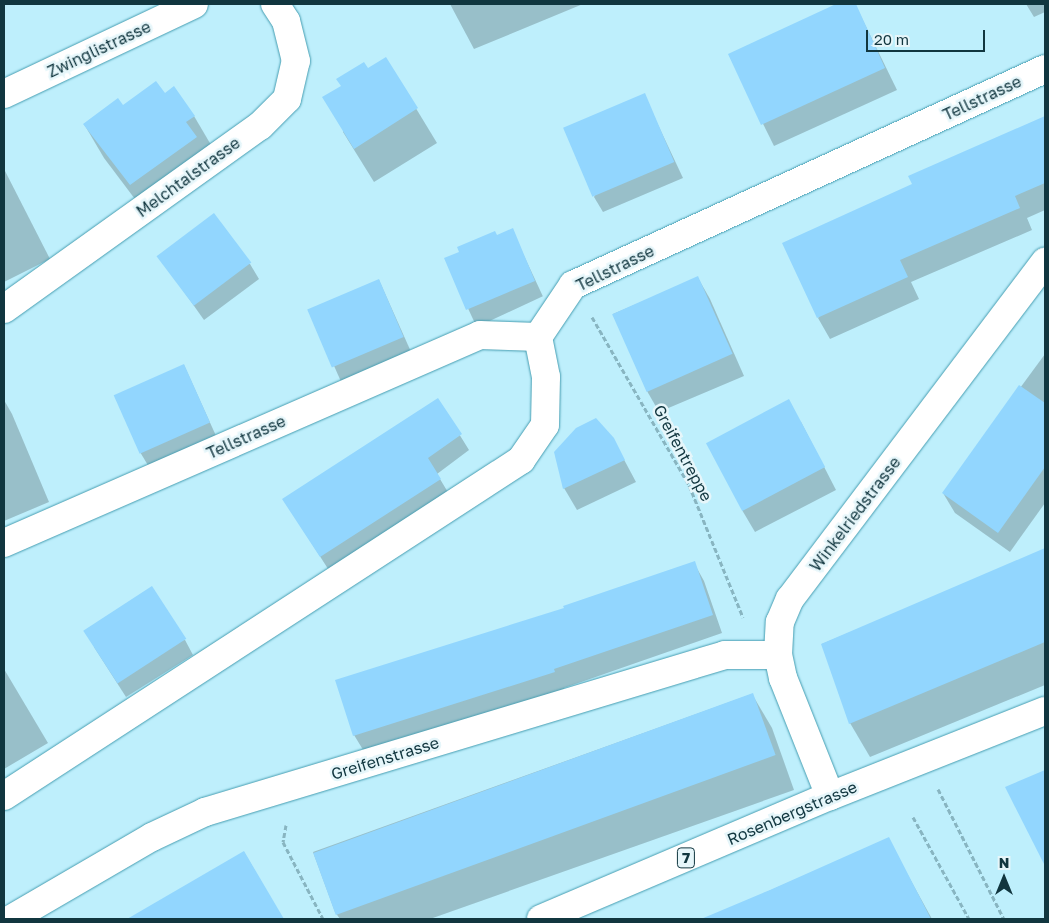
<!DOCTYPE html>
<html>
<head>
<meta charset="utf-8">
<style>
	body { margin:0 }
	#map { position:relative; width:1049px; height:923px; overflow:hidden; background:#beeffc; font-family:"Golos Text",sans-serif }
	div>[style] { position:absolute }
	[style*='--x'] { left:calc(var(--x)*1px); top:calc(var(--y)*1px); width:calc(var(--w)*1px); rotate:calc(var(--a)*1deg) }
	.shadow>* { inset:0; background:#0003; transform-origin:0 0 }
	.building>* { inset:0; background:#92d6fe; transform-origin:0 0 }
	.path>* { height:3px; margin-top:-1.5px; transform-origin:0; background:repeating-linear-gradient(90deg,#88b5c1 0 5px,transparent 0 7.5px) }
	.roads { filter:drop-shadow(0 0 1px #459db1) drop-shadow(0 0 1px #459db1) }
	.street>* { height:28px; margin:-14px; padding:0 14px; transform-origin:14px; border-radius:14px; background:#fff }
	.secondary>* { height:28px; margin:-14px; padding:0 14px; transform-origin:14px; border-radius:14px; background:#fff }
	.primary>* { height:28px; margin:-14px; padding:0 14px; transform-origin:14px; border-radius:14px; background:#fff }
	span { translate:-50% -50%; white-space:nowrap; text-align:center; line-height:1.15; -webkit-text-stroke:5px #e6f6fa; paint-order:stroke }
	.shield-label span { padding:1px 4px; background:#e6f6fa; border:1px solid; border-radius:4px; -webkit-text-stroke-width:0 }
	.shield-label { font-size:15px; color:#11363f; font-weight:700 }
	.street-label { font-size:16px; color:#11363f }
	.frame { position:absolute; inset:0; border:5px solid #11363f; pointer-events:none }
	.north { position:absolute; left:979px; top:853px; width:50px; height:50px; -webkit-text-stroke:4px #e6f6fa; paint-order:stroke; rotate:0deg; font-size:14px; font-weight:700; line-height:20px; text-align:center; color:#11363f }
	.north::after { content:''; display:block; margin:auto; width:18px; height:22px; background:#11363f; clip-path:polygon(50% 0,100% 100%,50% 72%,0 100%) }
	.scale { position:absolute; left:866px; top:30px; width:119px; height:22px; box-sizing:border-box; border:2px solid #11363f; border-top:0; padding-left:6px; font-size:15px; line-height:18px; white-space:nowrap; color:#11363f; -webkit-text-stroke:4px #e6f6fa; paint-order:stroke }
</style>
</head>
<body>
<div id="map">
	<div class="shadow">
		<i style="clip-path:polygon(450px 4px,583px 4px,474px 49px)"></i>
		<i style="clip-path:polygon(839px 4px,855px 4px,897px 90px,774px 146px,729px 55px)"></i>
		<i style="clip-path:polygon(1026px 4px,1045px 4px,1045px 12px,1034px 17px)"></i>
		<i style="clip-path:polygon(386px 59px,437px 143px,374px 182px,343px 132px,368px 70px)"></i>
		<i style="clip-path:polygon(164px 94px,194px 116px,214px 150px,150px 219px,104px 158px,84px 124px,122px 107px)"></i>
		<i style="clip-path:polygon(644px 95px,683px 178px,603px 212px,594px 197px)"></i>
		<i style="clip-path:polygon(1045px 118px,1045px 210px,1027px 218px,1032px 230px,911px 282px,919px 299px,830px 339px,818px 318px,914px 185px,910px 176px)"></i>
		<i style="clip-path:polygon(4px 169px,50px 259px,4px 282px)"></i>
		<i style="left:512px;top:230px;width:73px;height:73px;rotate:65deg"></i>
		<i style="clip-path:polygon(158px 255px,250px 264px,259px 279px,204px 320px)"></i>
		<i style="clip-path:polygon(698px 278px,710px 299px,744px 376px,659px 412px,647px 391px,613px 314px)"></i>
		<i style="left:379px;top:280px;width:80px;height:76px;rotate:66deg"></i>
		<i style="clip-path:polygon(1045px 354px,1045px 503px,1010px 552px,955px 513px,943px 493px)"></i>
		<i style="clip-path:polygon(184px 365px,217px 438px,149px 467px,140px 452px)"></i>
		<i style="clip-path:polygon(4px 400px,12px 414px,49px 502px,4px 521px)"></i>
		<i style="clip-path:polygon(438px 400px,469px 450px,437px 474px,449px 494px,330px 572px,293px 514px)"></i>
		<i style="clip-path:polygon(801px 422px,836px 490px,755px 532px,742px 510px)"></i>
		<i style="clip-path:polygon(613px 439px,636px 482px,577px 510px,564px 488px)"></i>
		<i style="clip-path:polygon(1045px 551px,1045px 685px,870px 757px,850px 723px,822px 644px)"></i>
		<i style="clip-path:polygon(694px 563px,704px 581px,722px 633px,564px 688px,565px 691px,365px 753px,354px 735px)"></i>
		<i style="clip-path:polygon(185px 640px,193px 655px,126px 697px,94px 647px)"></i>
		<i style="clip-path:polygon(4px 669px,48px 743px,4px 769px)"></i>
		<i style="clip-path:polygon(752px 694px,772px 728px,794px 790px,430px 919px,340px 919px,335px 912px,313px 852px)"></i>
		<i style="clip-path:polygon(1045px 771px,1045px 863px,1007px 787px)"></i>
		<i style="clip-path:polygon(888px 839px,932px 919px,705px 919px)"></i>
		<i style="clip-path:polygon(244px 852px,283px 919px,171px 919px,173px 918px)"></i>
	</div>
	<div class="building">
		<i style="clip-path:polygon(836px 4px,856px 4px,885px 68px,761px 125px,728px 54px)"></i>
		<i style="clip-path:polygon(386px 57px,418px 108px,354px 149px,322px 97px,341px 86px,336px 79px,364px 62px,368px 68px)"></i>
		<i style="clip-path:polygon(156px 81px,165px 93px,174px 86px,195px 116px,186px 122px,197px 137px,130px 185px,83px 124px,118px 98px,123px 105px)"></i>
		<i style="left:645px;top:93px;width:75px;height:89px;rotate:67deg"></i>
		<i style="clip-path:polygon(1045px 116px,1045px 183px,1015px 196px,1020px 208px,900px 260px,908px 277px,817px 318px,782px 243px,912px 184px,908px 176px)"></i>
		<i style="left:214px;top:213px;width:62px;height:72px;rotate:53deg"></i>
		<i style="clip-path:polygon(513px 228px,535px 281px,466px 310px,444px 258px,459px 252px,457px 247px,495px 231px,497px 235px)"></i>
		<i style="left:698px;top:276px;width:85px;height:94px;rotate:66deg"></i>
		<i style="left:379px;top:279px;width:63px;height:78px;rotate:67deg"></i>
		<i style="left:184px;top:364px;width:64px;height:77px;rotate:66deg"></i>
		<i style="clip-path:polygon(1019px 385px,1045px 403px,1045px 467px,998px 533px,942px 493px)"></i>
		<i style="clip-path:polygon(438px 398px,462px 434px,428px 458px,441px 479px,320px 557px,282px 499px)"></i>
		<i style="left:789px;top:399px;width:77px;height:94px;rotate:62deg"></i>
		<i style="clip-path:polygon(596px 418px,614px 438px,625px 460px,563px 489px,554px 452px,576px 428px)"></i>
		<i style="clip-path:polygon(1045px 548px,1045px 642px,849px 724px,821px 644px)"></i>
		<i style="clip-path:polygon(695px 561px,713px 615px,554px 669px,555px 672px,353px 736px,335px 680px,564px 608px,563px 606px)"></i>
		<i style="left:152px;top:586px;width:63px;height:82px;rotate:57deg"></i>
		<i style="left:753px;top:693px;width:66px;height:468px;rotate:70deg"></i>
		<i style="clip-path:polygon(1045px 770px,1045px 866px,1005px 787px)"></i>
		<i style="clip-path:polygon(889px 837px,931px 919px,701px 919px,770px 890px)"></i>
		<i style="clip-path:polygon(244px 851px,284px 919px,127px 919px)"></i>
	</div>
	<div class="path">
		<i style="--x:592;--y:317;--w:194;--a:60"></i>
		<i style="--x:689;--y:485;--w:143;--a:67.8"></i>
		<i style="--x:938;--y:789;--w:146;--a:63.1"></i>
		<i style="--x:913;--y:817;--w:116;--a:61.2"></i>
		<i style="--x:286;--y:825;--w:17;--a:100"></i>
		<i style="--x:283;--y:842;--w:87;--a:62.5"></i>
	</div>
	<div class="roads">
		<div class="street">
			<i style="--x:4;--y:94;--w:210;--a:-25.3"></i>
			<i style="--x:4;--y:309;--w:315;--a:-35.6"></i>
			<i style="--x:260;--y:126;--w:38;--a:-45"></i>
			<i style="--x:287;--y:99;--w:39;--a:-77"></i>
			<i style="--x:296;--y:61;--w:41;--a:-104"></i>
			<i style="--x:286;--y:21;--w:20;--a:-123"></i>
			<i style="--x:4;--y:543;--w:519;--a:-23.6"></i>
			<i style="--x:480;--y:335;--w:58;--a:2"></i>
			<i style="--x:538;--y:337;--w:63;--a:-56.1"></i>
			<i style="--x:573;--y:285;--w:519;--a:-24.59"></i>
			<i style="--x:4;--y:796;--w:617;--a:-33.02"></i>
			<i style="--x:521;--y:460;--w:42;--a:-55.6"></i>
			<i style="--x:545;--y:425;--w:48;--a:-88.8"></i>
			<i style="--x:546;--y:377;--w:41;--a:-101.3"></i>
			<i style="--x:11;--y:919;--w:163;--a:-30.2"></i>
			<i style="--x:152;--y:837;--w:59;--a:-25.3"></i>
			<i style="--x:205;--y:812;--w:543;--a:-16.8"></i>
			<i style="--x:725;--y:655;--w:53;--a:0"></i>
		</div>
		<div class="secondary">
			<i style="--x:830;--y:796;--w:127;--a:-111.7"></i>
			<i style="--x:783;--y:678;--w:24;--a:-102"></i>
			<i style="--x:778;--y:655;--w:33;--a:-87"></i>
			<i style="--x:780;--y:622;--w:25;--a:-67"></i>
			<i style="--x:790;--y:599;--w:423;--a:-52.9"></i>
		</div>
		<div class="primary">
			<i style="--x:541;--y:919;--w:314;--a:-23.1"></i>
			<i style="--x:830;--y:796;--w:231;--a:-21.6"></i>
		</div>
	</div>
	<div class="shield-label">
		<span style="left:686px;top:858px">7</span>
	</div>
	<div class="street-label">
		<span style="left:99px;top:49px;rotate:-25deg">Zwinglistrasse</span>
		<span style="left:982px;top:98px;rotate:-25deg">Tellstrasse</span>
		<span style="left:188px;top:177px;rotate:-36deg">Melchtalstrasse</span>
		<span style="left:615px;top:268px;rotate:-26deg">Tellstrasse</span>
		<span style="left:246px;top:437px;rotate:-24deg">Tellstrasse</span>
		<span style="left:683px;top:453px;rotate:62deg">Greifentreppe</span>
		<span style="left:855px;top:514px;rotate:-53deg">Winkelriedstrasse</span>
		<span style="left:385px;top:758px;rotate:-17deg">Greifenstrasse</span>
		<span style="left:792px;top:813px;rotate:-23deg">Rosenbergstrasse</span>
	</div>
	<div class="frame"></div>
	<div class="north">N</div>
	<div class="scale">20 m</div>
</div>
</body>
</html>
